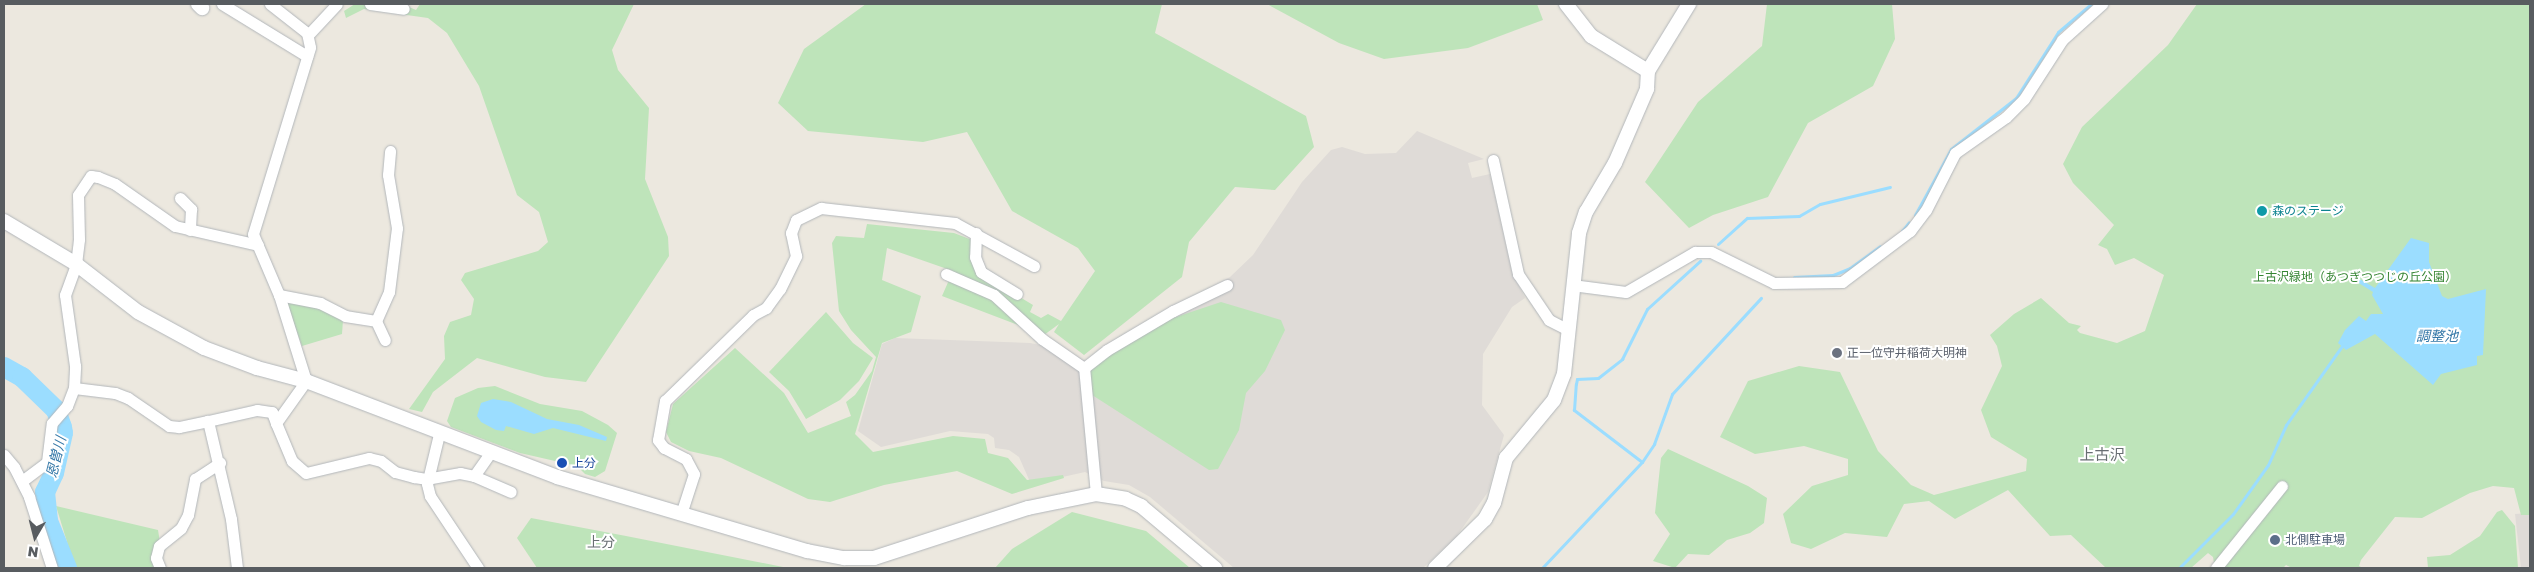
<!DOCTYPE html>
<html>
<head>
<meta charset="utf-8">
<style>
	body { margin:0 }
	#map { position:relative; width:2534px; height:572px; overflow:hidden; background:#ece8df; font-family:"Golos Text","Noto Sans JP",sans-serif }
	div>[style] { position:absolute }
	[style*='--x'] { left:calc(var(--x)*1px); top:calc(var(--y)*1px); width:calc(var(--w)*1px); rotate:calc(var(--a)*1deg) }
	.industrial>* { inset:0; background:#dfdbd7 }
	.green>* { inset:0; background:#bee4ba }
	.water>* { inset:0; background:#9bddff }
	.stream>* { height:3px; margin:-1.5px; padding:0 1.5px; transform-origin:1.5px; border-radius:1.5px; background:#9bddff }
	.river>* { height:20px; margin:-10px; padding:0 10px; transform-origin:10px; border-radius:10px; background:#9bddff }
	.roads { filter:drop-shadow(0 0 1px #b2b6ba) drop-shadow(0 0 1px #b2b6ba) }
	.minor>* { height:11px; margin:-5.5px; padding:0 5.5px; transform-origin:5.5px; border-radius:5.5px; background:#fff }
	.tertiary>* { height:14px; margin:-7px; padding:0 7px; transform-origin:7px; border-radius:7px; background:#fff }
	.dots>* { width:14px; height:14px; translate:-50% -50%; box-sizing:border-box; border:2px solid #fff; border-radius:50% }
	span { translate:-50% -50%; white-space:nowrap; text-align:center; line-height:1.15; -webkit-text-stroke:4px #fff; paint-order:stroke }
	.culture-label { font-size:12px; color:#0d838f }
	.left { translate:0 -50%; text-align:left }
	.park-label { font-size:12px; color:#368533 }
	.worship-label { font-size:12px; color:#5b616d }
	.transit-label { font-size:12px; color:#164399 }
	.service-label { font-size:12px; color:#4e5e75 }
	.water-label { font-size:14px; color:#3679a8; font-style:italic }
	.neighbourhood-label { font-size:14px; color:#696f73 }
	.quarter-label { font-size:15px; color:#696f73 }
	.frame { position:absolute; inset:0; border:5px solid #585c60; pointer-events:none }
	.north { position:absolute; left:10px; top:512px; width:50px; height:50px; -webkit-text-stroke:4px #fff; paint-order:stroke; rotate:188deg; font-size:14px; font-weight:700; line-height:20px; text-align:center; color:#585c60 }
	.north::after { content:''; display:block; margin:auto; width:18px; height:22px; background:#585c60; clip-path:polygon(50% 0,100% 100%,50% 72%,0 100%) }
</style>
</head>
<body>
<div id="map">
	<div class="industrial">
		<i style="clip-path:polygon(1417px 131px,1484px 159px,1468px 163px,1472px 178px,1490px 174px,1512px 272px,1525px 298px,1512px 307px,1483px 354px,1482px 405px,1504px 435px,1488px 492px,1456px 537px,1423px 568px,1234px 568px,1150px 497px,1129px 485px,1104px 481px,1085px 472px,1031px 484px,1019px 457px,1009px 450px,995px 448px,994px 438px,988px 434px,950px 431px,881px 447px,858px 431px,882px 344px,895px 338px,1030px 343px,1065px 350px,1085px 361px,1230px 277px,1253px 255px,1302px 182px,1331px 150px,1342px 147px,1365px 154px,1396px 153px)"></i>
		<i style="clip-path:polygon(2530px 513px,2530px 568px,2521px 568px,2515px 514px)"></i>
	</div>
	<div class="green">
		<i style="clip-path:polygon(355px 4px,402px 4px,416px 10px,420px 4px,634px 4px,612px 50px,618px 70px,649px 108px,645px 179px,668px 237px,669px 256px,586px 382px,545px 377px,477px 358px,433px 392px,422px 412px,409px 409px,445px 359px,444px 336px,450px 322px,471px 315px,474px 299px,461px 280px,465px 273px,538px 251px,548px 242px,539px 212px,517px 195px,479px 86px,447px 33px,428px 18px,364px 9px,346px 18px,344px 11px)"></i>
		<i style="clip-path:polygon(866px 4px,1162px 4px,1155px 33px,1306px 116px,1314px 147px,1275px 190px,1235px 187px,1189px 242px,1182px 277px,1084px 355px,1054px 332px,1059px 324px,1044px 335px,942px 296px,953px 271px,887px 248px,882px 280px,921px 296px,911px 332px,882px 343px,855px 434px,873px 452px,953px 436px,985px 439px,988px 453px,1008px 458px,1027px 480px,1063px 475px,1064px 478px,1012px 494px,957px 471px,884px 485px,830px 502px,808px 499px,721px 458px,689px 451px,671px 442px,666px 432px,673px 404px,735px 348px,784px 393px,808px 433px,851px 416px,846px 402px,855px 395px,872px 371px,876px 357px,851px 330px,839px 311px,832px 243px,836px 236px,864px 238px,867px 224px,954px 233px,972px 240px,980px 273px,1033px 305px,1030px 312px,1041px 318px,1048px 314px,1061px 321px,1095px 271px,1078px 248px,1012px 211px,967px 132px,923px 142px,808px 131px,778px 103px,804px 49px)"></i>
		<i style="clip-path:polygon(1267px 4px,1537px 4px,1543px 20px,1468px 48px,1384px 59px,1339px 43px)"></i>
		<i style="clip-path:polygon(1767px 4px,1892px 4px,1895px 39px,1873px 86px,1808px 123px,1768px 197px,1713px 215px,1689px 228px,1645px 182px,1698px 102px,1762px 46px)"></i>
		<i style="clip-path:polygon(2197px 4px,2530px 4px,2530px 515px,2521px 515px,2514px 488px,2493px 486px,2470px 493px,2422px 518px,2395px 517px,2361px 560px,2359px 566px,2363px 568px,2292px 568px,2286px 565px,2283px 568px,2215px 568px,2213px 557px,2208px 553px,2191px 568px,2106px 568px,2071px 535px,2050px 536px,2008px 490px,1955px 519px,1929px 501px,1904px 504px,1887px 537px,1845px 533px,1811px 549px,1791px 543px,1783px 514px,1812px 486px,1848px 475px,1848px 459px,1804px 446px,1755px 454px,1720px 437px,1748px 381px,1799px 366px,1840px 372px,1878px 451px,1911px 485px,1934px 495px,2026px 471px,2027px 459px,1991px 437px,1981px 410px,2002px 366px,1997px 346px,1990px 335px,2014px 314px,2041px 298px,2069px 323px,2081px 326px,2077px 330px,2080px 333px,2117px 343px,2145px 331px,2164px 275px,2134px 258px,2115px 265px,2107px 249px,2098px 245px,2114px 225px,2073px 183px,2063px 164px,2082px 127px,2168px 45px)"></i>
		<i style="clip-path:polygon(289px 299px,319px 306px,343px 320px,342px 334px,302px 346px,286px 303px)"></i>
		<i style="clip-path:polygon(1221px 302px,1281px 320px,1285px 330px,1265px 371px,1246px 393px,1239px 430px,1218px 469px,1209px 470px,1089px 393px,1088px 374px,1098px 361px,1170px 319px)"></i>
		<i style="clip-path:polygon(826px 312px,853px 343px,873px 358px,859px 381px,840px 400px,806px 419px,789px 391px,769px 372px)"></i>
		<i style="clip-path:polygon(495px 386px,540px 404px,582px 411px,608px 425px,617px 433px,605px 471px,595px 477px,585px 474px,577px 466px,520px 453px,451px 427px,447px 421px,455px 398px,478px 388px)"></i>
		<i style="clip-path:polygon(1668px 449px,1748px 486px,1767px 498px,1764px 523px,1750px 533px,1727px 540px,1709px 555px,1688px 554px,1675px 568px,1653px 561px,1670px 534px,1655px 513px,1661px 458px)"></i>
		<i style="clip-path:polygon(56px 506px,158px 530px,164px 568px,75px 568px)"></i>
		<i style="clip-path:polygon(2502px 510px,2515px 526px,2518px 568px,2428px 568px,2427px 557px,2450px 555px,2480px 536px,2497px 512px)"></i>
		<i style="clip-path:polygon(1072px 512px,1146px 531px,1190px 568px,995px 568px,1012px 549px)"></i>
		<i style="clip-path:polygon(531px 518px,626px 536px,788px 568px,537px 568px,517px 538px)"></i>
	</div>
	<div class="water">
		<i style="clip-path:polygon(2411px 238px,2429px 243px,2429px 262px,2442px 296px,2448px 299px,2486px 289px,2483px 355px,2477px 356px,2477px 365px,2441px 374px,2433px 385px,2375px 334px,2346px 350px,2338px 343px,2345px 330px,2359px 316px,2366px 321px,2371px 314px,2383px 314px,2372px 295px,2373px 292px,2349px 277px,2351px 274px,2375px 288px)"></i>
		<i style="clip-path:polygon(493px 399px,511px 402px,547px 419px,579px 425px,607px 437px,606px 441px,553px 428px,534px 434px,506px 426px,504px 431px,496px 430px,481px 422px,477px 416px,481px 403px)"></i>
	</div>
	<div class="stream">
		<i style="--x:1915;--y:215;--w:75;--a:-61.4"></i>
		<i style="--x:1951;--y:149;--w:83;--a:-38.1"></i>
		<i style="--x:2016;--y:98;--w:78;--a:-57.5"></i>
		<i style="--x:2058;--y:32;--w:43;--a:-40.3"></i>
		<i style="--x:1902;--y:231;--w:11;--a:-52"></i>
		<i style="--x:1718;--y:244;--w:39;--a:-42"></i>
		<i style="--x:1747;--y:218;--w:52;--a:-2.2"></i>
		<i style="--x:1799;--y:216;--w:24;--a:-30"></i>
		<i style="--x:1820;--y:204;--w:72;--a:-13.7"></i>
		<i style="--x:1794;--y:277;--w:39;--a:-3"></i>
		<i style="--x:1833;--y:275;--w:18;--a:-22"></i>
		<i style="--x:1850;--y:268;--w:37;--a:-36"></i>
		<i style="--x:1642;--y:462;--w:86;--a:-142.6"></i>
		<i style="--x:1574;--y:410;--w:26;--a:-86"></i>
		<i style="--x:1576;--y:384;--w:5;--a:-79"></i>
		<i style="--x:1577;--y:379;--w:21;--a:-3"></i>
		<i style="--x:1598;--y:378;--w:31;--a:-38"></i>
		<i style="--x:1622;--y:359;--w:56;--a:-63.4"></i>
		<i style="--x:1647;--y:309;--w:72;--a:-42.2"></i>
		<i style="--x:1542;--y:568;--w:146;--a:-46.7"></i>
		<i style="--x:1642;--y:462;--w:22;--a:-56"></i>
		<i style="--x:1654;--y:444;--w:53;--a:-70.2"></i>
		<i style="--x:1672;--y:394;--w:131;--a:-47.2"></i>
		<i style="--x:2179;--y:568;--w:76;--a:-45"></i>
		<i style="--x:2233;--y:514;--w:60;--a:-54.5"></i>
		<i style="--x:2268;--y:465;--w:44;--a:-65.8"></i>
		<i style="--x:2286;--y:425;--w:97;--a:-54.7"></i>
	</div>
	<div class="river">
		<i style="--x:4;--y:367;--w:21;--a:29"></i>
		<i style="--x:22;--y:377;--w:47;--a:44.1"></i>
		<i style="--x:56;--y:410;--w:18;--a:71"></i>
		<i style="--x:62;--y:427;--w:6;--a:81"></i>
		<i style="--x:63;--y:433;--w:41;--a:102.7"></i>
		<i style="--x:54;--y:473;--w:21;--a:115"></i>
		<i style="--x:45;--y:492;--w:29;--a:84"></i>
		<i style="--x:48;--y:521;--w:51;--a:68"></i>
	</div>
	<div class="roads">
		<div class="minor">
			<i style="--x:222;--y:4;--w:100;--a:31.5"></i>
			<i style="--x:370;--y:4;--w:34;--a:8"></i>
			<i style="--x:308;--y:35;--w:42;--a:-46.9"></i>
			<i style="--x:1493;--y:160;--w:117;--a:77.6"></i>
			<i style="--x:1518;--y:274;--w:55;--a:56"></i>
			<i style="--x:1549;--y:320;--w:20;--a:27"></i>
			<i style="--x:180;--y:198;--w:16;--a:45"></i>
			<i style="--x:191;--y:209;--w:21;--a:93"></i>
			<i style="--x:976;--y:233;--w:24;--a:92"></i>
			<i style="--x:975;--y:257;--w:16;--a:68"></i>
			<i style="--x:981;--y:272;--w:42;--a:31.4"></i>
			<i style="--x:946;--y:274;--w:52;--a:23.6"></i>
			<i style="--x:994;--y:295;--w:65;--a:42.5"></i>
			<i style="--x:1042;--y:339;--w:51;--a:34.6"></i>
			<i style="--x:1572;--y:285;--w:54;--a:7.4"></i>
			<i style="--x:1626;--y:292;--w:80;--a:-30.1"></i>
			<i style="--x:1695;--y:252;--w:16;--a:0"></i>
			<i style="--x:1711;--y:252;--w:70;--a:26.2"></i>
			<i style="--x:1774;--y:283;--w:68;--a:-0.8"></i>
			<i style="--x:1842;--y:282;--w:85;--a:-36.9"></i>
			<i style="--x:1910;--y:231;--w:26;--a:-53"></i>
			<i style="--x:1926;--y:210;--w:64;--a:-63"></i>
			<i style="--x:1955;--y:153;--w:62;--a:-35.2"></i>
			<i style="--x:2006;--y:117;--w:25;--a:-45"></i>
			<i style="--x:2024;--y:99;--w:70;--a:-57.2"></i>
			<i style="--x:2062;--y:40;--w:54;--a:-42"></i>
			<i style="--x:279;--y:295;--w:42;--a:11"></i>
			<i style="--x:320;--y:303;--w:28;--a:27"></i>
			<i style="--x:345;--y:316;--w:31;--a:9"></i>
			<i style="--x:376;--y:321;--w:32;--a:-66"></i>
			<i style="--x:389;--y:292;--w:64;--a:-82.9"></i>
			<i style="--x:397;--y:228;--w:54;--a:-99.6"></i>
			<i style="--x:388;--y:175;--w:24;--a:-85"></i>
			<i style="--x:376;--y:321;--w:21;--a:65"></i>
			<i style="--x:208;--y:421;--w:30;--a:168"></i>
			<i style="--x:179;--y:427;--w:10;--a:-174"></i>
			<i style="--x:169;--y:426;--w:50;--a:-145.7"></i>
			<i style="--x:128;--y:398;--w:14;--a:-159"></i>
			<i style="--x:115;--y:393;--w:41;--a:-173"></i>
			<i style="--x:74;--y:388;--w:22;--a:-87"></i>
			<i style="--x:75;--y:366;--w:72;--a:-98"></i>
			<i style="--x:65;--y:295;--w:33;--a:-70"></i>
			<i style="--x:76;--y:264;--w:25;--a:-83"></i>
			<i style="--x:79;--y:239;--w:44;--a:-91.3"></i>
			<i style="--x:78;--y:195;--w:23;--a:-56"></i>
			<i style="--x:91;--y:176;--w:7;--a:8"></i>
			<i style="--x:98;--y:177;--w:18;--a:22"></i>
			<i style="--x:115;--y:184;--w:73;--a:35"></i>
			<i style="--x:175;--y:226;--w:85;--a:12.9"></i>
			<i style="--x:276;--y:423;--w:41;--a:67.2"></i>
			<i style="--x:292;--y:461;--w:18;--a:41"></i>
			<i style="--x:306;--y:473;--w:65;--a:-13.4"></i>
			<i style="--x:369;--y:458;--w:12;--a:14"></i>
			<i style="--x:381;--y:461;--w:18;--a:38"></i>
			<i style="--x:395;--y:472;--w:20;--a:15"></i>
			<i style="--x:414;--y:477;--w:12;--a:9"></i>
			<i style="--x:426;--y:479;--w:35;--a:-10"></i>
			<i style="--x:460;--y:473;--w:14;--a:12"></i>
			<i style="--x:474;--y:476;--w:28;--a:-55"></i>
			<i style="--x:439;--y:434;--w:51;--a:103.5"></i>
			<i style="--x:427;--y:484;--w:12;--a:76"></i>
			<i style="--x:430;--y:496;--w:87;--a:56.3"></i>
			<i style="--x:4;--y:455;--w:16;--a:50"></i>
			<i style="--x:14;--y:467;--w:34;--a:63"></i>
			<i style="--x:29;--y:497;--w:75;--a:72.1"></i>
			<i style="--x:474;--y:476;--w:40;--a:23.4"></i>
			<i style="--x:22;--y:481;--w:31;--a:-37"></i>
			<i style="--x:47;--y:462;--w:39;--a:-83"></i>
			<i style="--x:52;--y:423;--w:23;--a:-49"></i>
			<i style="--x:67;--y:406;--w:19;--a:-69"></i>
			<i style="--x:1096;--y:494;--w:127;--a:-95.4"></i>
			<i style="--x:1084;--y:368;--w:29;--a:-38"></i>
			<i style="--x:1107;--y:350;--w:77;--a:-30.6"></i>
			<i style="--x:1173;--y:311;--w:60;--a:-25.7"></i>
			<i style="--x:681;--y:514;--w:42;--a:-72"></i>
			<i style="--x:694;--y:474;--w:17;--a:-118"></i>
			<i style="--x:686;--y:459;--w:25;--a:-153"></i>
			<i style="--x:664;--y:448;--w:10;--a:-127"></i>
			<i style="--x:658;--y:440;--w:40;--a:-80"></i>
			<i style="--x:665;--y:401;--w:123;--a:-44.3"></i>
			<i style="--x:753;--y:315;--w:15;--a:-28"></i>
			<i style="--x:766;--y:308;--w:24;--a:-54"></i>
			<i style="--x:780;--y:289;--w:37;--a:-64"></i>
			<i style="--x:796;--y:256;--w:24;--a:-102"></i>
			<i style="--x:791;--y:233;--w:14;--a:-69"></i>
			<i style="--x:796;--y:220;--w:28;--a:-26"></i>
			<i style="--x:821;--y:208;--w:135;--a:6.4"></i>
			<i style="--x:955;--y:223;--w:90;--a:28.6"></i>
			<i style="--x:160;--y:568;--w:11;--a:-112"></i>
			<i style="--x:156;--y:558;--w:12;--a:-76"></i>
			<i style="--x:159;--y:546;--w:28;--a:-39"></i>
			<i style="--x:181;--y:528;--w:15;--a:-62"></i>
			<i style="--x:188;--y:515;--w:37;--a:-79"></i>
			<i style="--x:195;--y:479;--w:30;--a:-33"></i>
			<i style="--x:237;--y:568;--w:49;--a:-97"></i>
			<i style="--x:231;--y:519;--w:101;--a:-103.2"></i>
			<i style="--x:208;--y:421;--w:50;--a:-12.7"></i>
			<i style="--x:257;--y:410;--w:15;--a:8"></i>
			<i style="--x:272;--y:412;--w:12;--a:70"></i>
			<i style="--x:276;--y:423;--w:52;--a:-54.5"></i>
			<i style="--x:306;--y:381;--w:90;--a:-107.4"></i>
			<i style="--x:279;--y:295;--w:66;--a:-113.1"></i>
			<i style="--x:253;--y:234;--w:195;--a:-73"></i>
			<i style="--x:310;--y:47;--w:14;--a:-102"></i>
			<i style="--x:307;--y:33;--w:47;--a:-141.9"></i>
			<i style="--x:2216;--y:568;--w:105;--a:-51.2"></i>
		</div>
		<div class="tertiary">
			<i style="--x:198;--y:4;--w:6;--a:45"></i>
			<i style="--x:1566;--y:4;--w:41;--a:52"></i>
			<i style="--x:1591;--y:36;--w:67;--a:31.6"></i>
			<i style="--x:4;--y:221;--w:84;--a:30.8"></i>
			<i style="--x:76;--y:264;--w:78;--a:37.7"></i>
			<i style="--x:138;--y:312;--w:75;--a:28.6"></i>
			<i style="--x:204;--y:348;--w:57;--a:20.7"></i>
			<i style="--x:257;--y:368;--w:51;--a:14.9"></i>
			<i style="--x:306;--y:381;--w:269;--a:20.9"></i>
			<i style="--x:557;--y:477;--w:261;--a:16.5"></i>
			<i style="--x:807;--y:551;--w:38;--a:11"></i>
			<i style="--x:844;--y:558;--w:30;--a:0"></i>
			<i style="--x:874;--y:558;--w:162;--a:-18"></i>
			<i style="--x:1028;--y:508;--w:69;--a:-11.6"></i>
			<i style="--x:1096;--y:494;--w:30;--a:9"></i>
			<i style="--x:1126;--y:499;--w:17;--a:25"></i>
			<i style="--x:1141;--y:506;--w:97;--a:40"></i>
			<i style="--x:1435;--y:568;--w:70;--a:-44.4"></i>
			<i style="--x:1485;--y:519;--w:18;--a:-61"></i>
			<i style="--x:1494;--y:503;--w:47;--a:-75.1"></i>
			<i style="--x:1506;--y:458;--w:75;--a:-50.4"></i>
			<i style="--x:1554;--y:400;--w:28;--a:-69"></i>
			<i style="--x:1564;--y:374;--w:142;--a:-83.9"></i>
			<i style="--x:1579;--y:233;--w:22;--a:-72"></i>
			<i style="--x:1586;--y:212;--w:57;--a:-59.4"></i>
			<i style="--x:1615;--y:163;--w:81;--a:-66.6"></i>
			<i style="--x:1647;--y:89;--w:18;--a:-87"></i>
			<i style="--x:1648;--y:71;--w:79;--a:-58.5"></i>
		</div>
	</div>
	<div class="dots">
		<i style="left:2262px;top:211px;background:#0f9aa8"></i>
		<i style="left:1837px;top:353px;background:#6b7280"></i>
		<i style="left:562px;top:463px;background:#1a4fb4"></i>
		<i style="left:2275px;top:540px;background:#5c6f8a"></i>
	</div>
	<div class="culture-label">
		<span class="left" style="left:2272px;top:211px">森のステージ</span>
	</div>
	<div class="park-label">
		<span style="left:2355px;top:277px">上古沢緑地（あつぎつつじの丘公園）</span>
	</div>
	<div class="worship-label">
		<span class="left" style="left:1847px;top:353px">正一位守井稲荷大明神</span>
	</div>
	<div class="transit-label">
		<span class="left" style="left:572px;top:463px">上分</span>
	</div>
	<div class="service-label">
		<span class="left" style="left:2285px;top:540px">北側駐車場</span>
	</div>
	<div class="water-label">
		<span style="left:2437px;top:336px">調整池</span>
		<span style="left:56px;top:457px;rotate:-76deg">恩曽川</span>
	</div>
	<div class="neighbourhood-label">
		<span style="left:601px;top:542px">上分</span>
	</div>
	<div class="quarter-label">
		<span style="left:2102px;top:455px">上古沢</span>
	</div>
	<div class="frame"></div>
	<div class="north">N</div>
</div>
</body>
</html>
